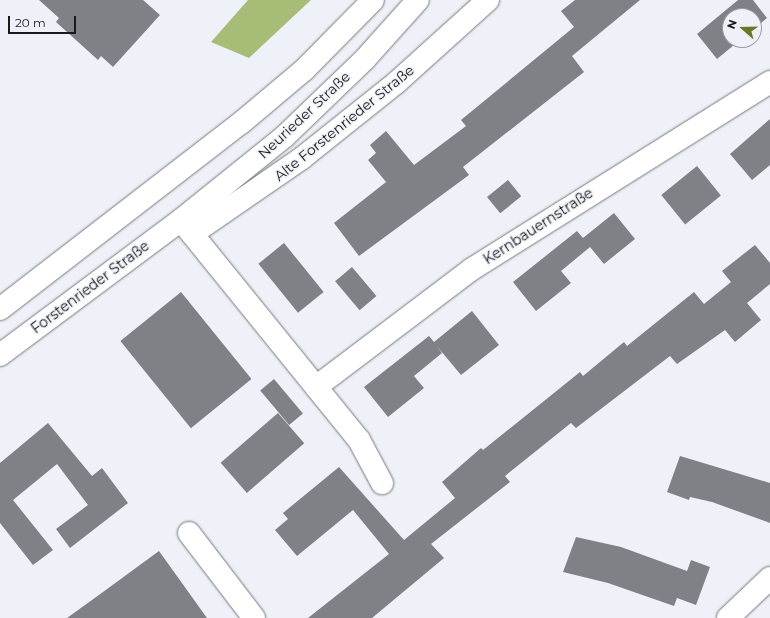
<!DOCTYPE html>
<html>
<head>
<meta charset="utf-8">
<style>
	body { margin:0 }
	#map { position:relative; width:770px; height:618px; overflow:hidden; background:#eef1f7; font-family:Montserrat,sans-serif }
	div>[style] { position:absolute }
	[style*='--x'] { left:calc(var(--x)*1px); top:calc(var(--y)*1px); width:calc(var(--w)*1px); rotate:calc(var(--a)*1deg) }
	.forest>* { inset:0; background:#a7bd77 }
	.building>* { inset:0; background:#7e8186; transform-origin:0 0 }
	.roads { filter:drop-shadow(0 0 1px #76797e) drop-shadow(0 0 1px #76797e) }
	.street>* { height:22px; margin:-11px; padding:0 11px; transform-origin:11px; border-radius:11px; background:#fff }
	.secondary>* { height:22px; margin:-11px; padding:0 11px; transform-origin:11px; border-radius:11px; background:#fff }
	span { translate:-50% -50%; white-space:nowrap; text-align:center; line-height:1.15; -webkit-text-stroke:3px #eef1f7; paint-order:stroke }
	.street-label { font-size:14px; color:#18191b }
	.north { position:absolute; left:722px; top:8px; width:40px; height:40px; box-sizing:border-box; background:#eef1f7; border:1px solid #989b9f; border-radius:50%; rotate:290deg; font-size:11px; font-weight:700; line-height:16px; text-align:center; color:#18191b }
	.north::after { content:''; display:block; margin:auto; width:14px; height:18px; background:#667929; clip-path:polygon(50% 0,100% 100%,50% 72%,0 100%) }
	.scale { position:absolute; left:8px; top:16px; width:68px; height:18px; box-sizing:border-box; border:2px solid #18191b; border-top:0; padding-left:5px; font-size:12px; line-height:14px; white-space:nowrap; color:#18191b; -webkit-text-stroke:3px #eef1f7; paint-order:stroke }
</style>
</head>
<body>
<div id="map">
	<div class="forest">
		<i style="clip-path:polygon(248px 0,311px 0,249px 58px,211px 42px)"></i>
	</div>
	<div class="building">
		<i style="clip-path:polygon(39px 0,143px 0,160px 15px,113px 67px,101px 56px,98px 60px,56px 22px,59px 18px)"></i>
		<i style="clip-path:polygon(575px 0,640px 0,572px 56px,584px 72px,463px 167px,469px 175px,359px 256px,334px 223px,386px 182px,368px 160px,376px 153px,370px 145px,386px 131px,414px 165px,466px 126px,461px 120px,574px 27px,561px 11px)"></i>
		<i style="clip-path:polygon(738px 0,753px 0,767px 18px,754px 29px,754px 16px,730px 16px,730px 40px,740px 40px,717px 59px,697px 34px)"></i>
		<i style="clip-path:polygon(770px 119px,770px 165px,752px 180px,730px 154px)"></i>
		<i style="left:697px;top:166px;width:38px;height:46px;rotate:51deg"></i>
		<i style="left:508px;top:180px;width:21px;height:27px;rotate:51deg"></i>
		<i style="clip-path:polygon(614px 213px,635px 239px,604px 264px,590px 247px,561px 271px,571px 283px,536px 311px,513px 282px,577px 231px,583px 238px)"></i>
		<i style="left:284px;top:243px;width:63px;height:33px;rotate:51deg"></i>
		<i style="clip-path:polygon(755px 245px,770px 263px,770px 284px,747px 303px,761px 320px,735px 342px,725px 330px,677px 364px,670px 356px,576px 428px,571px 423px,505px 476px,510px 482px,431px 544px,444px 558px,372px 618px,308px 618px,389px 554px,353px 510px,297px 556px,275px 530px,288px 519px,283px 513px,339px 467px,404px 540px,455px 498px,442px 482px,481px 448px,483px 450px,580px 372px,583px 376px,624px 342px,627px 346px,694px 292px,704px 304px,731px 282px,722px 271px)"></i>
		<i style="left:352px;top:267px;width:38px;height:22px;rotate:50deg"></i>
		<i style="left:181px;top:292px;width:112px;height:78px;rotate:51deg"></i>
		<i style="clip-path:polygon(472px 311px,499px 345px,461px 375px,436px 345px,442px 353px,414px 376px,424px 388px,388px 417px,364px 387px,429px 336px,434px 342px)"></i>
		<i style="left:274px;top:379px;width:45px;height:18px;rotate:50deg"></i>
		<i style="left:278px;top:413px;width:40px;height:76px;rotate:49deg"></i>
		<i style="clip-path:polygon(48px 423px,92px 476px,102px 468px,128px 503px,70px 548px,56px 529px,88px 505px,57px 464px,13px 500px,53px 550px,33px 565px,0 523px,0 463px)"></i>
		<i style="clip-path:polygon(680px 456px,770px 483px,770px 523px,712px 502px,690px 497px,689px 500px,667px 492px)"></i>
		<i style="clip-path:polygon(576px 537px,621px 547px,687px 571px,691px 560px,710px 567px,696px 605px,677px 598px,674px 606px,608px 583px,563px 572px)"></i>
		<i style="clip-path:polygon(159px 551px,207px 618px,67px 618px,103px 592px)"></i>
	</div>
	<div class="roads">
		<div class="street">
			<i style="--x:184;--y:224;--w:278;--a:51"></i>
			<i style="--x:359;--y:440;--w:49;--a:61.9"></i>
			<i style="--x:192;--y:234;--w:134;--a:-34.6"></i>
			<i style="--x:302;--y:158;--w:120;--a:-38.6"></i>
			<i style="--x:396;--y:83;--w:124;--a:-42.1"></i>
			<i style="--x:316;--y:387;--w:196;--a:-37.1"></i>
			<i style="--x:472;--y:269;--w:352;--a:-32.1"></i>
			<i style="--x:189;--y:533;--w:107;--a:52.6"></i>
			<i style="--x:728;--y:618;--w:58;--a:-43.6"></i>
		</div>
		<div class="secondary">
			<i style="--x:0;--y:309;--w:304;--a:-37.7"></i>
			<i style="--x:241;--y:123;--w:82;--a:-40.1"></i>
			<i style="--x:304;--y:70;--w:98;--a:-45.4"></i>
			<i style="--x:0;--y:355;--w:226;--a:-36.7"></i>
			<i style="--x:181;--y:220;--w:132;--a:-38.9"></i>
			<i style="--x:284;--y:137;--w:112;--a:-43.9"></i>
			<i style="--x:365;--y:59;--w:79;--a:-48.1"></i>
		</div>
	</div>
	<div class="street-label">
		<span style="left:304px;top:115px;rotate:-43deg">Neurieder Straße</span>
		<span style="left:344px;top:123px;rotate:-39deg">Alte Forstenrieder Straße</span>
		<span style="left:538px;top:226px;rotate:-33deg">Kernbauernstraße</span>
		<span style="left:90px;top:287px;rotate:-37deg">Forstenrieder Straße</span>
	</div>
	<div class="north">N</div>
	<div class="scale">20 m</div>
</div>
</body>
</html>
